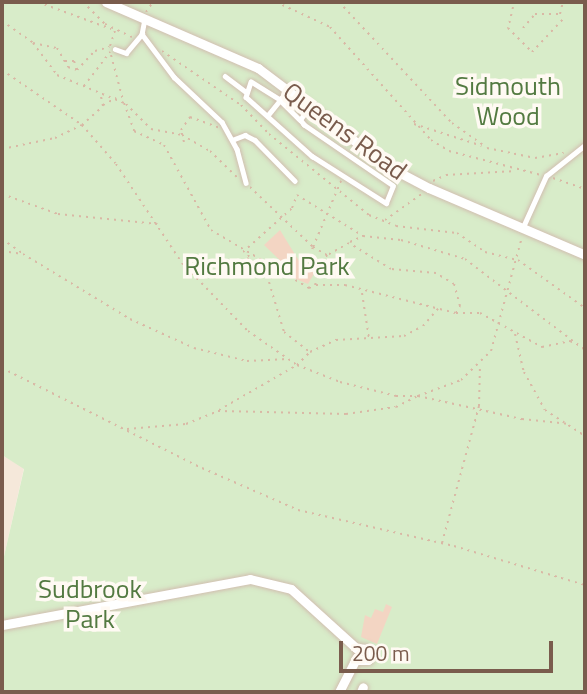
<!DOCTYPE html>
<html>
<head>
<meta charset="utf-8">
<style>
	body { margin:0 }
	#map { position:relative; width:587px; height:694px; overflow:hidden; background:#fdf6ec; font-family:"Titillium Web",sans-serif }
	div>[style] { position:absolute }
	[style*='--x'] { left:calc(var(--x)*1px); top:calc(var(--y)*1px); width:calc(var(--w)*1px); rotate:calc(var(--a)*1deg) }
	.residential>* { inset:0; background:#f5e8da }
	.green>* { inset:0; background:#d8ecc9 }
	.building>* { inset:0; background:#f3d5c3 }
	.path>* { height:2px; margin-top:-1px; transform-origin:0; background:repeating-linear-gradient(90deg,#d9b8a5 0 2px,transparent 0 7px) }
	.roads { filter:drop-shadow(0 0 2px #d1beb0) drop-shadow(0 0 2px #d1beb0) }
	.lane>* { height:4.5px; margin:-2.25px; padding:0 2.25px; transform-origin:2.25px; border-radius:2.25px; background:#fff }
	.street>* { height:9px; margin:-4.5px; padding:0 4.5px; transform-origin:4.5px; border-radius:4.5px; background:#fff }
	span { translate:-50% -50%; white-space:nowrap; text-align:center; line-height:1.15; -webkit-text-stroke:7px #fffaf3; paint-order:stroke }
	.park-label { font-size:26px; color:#537a41 }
	.street-label { font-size:26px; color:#7a5c4d }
	.frame { position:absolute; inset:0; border:4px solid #7a5c4d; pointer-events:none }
	.scale { position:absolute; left:339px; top:641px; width:214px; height:32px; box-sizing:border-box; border:4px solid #7a5c4d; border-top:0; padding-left:9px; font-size:21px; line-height:24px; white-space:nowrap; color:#7a5c4d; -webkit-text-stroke:5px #fffaf3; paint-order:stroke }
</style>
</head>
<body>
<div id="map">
	<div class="residential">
		<i style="clip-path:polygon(2px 455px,24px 468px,2px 565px)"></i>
	</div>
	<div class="green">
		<i style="clip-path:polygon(2px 2px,585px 2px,585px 692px,2px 692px,2px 565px,24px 469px,2px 455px)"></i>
	</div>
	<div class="building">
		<i style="clip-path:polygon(280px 230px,299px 261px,315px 272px,308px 284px,286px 275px,289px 269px,264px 245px)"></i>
		<i style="clip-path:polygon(386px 604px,392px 607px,377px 644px,361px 637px,365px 615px,371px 618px,375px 609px,383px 612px)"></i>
	</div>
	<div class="path">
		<i style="--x:38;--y:2;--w:78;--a:20.3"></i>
		<i style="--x:83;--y:2;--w:31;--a:45"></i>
		<i style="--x:105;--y:24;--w:30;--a:26"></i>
		<i style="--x:276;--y:2;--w:60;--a:24.8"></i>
		<i style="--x:330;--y:27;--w:152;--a:48.2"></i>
		<i style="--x:431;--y:140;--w:21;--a:31"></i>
		<i style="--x:449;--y:151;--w:95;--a:14.6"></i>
		<i style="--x:339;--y:2;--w:166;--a:47"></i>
		<i style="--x:452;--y:123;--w:42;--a:35.2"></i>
		<i style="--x:513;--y:7;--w:22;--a:103"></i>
		<i style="--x:508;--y:28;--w:34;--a:45"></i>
		<i style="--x:532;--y:52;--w:48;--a:-46.7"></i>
		<i style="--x:146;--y:12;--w:12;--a:-55"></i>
		<i style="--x:2;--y:21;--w:38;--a:35"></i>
		<i style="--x:33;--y:43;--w:40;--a:53"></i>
		<i style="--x:57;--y:75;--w:73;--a:22.7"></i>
		<i style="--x:124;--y:103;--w:30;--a:70"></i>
		<i style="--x:134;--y:131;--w:33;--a:25"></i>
		<i style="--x:164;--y:145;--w:97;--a:61.1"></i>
		<i style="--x:211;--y:230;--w:114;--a:30.6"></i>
		<i style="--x:309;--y:288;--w:7;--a:-27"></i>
		<i style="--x:315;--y:285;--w:17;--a:-73"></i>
		<i style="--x:320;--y:269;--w:16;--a:-128"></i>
		<i style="--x:310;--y:256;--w:9;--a:-72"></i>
		<i style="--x:313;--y:247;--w:16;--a:30"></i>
		<i style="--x:523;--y:28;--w:18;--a:-49"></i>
		<i style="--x:535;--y:14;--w:25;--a:0"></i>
		<i style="--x:560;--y:14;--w:12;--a:-76"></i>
		<i style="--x:33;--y:43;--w:25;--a:12"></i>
		<i style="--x:57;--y:48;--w:22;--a:60"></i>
		<i style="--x:68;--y:67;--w:9;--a:18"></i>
		<i style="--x:77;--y:70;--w:26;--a:-47"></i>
		<i style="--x:95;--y:51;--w:15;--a:-16"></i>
		<i style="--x:110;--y:46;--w:16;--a:-72"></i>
		<i style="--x:162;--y:51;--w:96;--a:34.4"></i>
		<i style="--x:241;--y:105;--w:40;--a:46"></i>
		<i style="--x:269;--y:134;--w:129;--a:39"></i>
		<i style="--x:369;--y:215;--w:29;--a:22"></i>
		<i style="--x:396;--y:226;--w:61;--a:6.5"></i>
		<i style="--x:457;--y:233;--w:34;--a:34"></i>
		<i style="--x:485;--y:252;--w:34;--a:14"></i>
		<i style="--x:518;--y:260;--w:82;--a:35.6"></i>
		<i style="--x:111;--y:55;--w:47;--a:75.1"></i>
		<i style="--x:65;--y:61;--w:9;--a:0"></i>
		<i style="--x:74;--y:61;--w:9;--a:72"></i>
		<i style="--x:2;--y:70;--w:97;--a:34.5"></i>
		<i style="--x:82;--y:125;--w:52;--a:48.9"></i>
		<i style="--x:116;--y:164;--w:119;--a:56.3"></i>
		<i style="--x:182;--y:263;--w:95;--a:45.9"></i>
		<i style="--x:248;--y:331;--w:60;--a:34.8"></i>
		<i style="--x:297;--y:365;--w:46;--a:21.6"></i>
		<i style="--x:340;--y:382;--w:58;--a:14"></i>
		<i style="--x:396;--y:396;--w:22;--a:0"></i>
		<i style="--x:418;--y:396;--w:46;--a:-20.4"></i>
		<i style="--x:461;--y:380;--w:42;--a:-44"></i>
		<i style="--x:491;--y:351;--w:118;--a:-74.8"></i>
		<i style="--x:84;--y:86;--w:43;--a:-52.6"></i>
		<i style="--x:126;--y:104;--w:35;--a:45"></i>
		<i style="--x:151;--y:129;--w:32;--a:11"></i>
		<i style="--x:182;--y:135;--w:32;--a:30"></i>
		<i style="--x:210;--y:151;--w:42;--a:44"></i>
		<i style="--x:103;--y:105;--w:15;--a:-28"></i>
		<i style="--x:414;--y:124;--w:71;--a:17.9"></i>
		<i style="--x:184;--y:142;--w:12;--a:-104"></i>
		<i style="--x:181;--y:130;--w:16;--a:-55"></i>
		<i style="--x:190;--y:117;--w:30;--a:20"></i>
		<i style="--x:487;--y:148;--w:49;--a:11.8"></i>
		<i style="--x:535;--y:158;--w:29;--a:-10"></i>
		<i style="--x:2;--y:149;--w:54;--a:-11.7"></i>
		<i style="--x:55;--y:138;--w:30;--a:-26"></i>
		<i style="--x:82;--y:125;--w:28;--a:-42"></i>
		<i style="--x:103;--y:106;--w:14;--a:-102"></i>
		<i style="--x:553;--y:178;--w:34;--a:19"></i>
		<i style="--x:433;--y:181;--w:14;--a:-25"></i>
		<i style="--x:446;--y:175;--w:70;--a:-3.3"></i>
		<i style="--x:250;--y:187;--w:87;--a:43.6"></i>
		<i style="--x:313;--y:247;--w:72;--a:-67"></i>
		<i style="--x:2;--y:194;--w:59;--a:19.7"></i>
		<i style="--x:58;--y:214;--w:100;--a:5.8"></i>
		<i style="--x:385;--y:220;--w:47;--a:-35.4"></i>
		<i style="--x:2;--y:239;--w:24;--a:35"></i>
		<i style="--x:350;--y:242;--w:14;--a:-25"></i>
		<i style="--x:363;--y:236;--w:38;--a:6"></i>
		<i style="--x:401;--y:240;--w:67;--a:16.5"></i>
		<i style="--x:465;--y:259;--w:151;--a:37.2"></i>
		<i style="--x:2;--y:251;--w:21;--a:8"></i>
		<i style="--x:23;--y:254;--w:125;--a:31.3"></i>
		<i style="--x:130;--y:319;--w:70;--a:24.4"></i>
		<i style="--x:194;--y:348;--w:55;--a:13.8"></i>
		<i style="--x:247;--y:361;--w:40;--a:-2.9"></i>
		<i style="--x:243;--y:252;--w:66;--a:-41.9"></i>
		<i style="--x:292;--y:208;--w:14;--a:-69"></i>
		<i style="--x:297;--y:195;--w:78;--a:31.8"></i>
		<i style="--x:249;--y:255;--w:7;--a:124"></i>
		<i style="--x:245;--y:261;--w:29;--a:31"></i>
		<i style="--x:247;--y:258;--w:29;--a:31"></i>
		<i style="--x:274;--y:270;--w:13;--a:113"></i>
		<i style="--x:269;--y:282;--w:52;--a:73.3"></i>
		<i style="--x:284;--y:332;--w:33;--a:38"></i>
		<i style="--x:310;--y:352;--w:29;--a:-25"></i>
		<i style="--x:336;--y:340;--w:68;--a:-3.4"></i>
		<i style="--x:404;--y:336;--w:21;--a:-28"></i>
		<i style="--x:423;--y:326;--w:23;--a:-49"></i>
		<i style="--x:278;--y:270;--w:8;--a:-45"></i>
		<i style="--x:316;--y:285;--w:29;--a:0"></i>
		<i style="--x:345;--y:285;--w:114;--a:14.2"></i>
		<i style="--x:456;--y:313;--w:8;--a:-60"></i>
		<i style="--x:460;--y:306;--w:23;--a:-105"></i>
		<i style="--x:454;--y:284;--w:21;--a:-149"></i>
		<i style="--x:436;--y:273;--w:45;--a:-174.9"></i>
		<i style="--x:391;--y:269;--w:49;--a:-148.2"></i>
		<i style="--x:349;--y:243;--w:25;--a:151"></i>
		<i style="--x:327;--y:255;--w:15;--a:118"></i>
		<i style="--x:362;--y:293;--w:47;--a:81.3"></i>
		<i style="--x:456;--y:313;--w:24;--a:0"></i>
		<i style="--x:480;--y:313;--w:71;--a:28.7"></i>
		<i style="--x:542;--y:347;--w:29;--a:-12"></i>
		<i style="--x:570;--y:341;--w:10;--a:24"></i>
		<i style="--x:515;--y:334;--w:39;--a:77"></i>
		<i style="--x:524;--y:372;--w:43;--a:61.1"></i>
		<i style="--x:545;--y:410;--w:48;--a:33"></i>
		<i style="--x:2;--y:368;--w:224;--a:26.6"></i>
		<i style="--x:202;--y:468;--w:105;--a:23.6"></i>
		<i style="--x:298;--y:510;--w:160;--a:13"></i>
		<i style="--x:454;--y:546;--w:137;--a:16.6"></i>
		<i style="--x:219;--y:410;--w:90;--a:-30"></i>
		<i style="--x:297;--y:365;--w:18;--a:-45"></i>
		<i style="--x:127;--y:429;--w:59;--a:-4.8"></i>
		<i style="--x:186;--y:424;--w:35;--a:-22"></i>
		<i style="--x:218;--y:411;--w:128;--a:1.3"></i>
		<i style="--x:346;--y:414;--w:50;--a:-8"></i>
		<i style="--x:396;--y:407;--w:25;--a:-27"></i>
		<i style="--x:418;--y:396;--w:107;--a:12.5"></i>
		<i style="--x:522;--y:419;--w:48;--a:5.9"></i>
		<i style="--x:442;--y:543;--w:142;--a:-74.9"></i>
		<i style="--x:479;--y:406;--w:41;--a:-88.6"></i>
	</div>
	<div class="roads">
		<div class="lane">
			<i style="--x:145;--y:19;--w:15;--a:101"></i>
			<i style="--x:142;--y:34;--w:54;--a:53.3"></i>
			<i style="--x:174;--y:77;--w:66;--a:43.2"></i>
			<i style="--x:222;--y:122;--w:31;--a:61"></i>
			<i style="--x:237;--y:149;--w:35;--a:75"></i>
			<i style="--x:115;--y:49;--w:12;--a:20"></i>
			<i style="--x:126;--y:53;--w:25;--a:-50"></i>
			<i style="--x:225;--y:76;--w:26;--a:37"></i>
			<i style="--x:289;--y:90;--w:13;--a:132"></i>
			<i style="--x:280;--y:100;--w:34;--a:-148"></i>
			<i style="--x:251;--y:82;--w:16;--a:108"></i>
			<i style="--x:246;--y:97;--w:89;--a:41.8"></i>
			<i style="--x:312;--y:156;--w:88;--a:32.4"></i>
			<i style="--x:386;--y:203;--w:18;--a:-68"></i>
			<i style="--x:393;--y:186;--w:108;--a:-145.6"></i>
			<i style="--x:304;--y:125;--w:6;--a:-129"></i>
			<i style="--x:300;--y:120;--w:16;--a:-55"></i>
			<i style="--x:268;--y:115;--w:19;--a:-51"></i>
			<i style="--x:280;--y:100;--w:28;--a:45"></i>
			<i style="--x:232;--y:140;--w:14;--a:-21"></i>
			<i style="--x:245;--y:135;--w:11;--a:27"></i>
			<i style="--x:255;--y:140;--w:57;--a:45.7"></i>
			<i style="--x:523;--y:227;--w:56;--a:-65.7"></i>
			<i style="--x:546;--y:176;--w:50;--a:-38.5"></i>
		</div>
		<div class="street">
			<i style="--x:106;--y:2;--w:166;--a:23.5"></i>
			<i style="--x:258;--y:68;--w:164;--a:37.1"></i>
			<i style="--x:389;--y:167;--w:45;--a:27.7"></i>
			<i style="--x:429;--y:188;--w:170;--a:23.2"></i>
			<i style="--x:2;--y:625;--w:252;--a:-10.5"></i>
			<i style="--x:250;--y:579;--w:42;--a:13.7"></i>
			<i style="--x:291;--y:589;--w:88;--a:42.2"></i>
			<i style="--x:356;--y:648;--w:11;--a:5"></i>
			<i style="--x:367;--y:649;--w:11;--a:85"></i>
			<i style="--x:368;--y:660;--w:11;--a:180"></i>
			<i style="--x:339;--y:692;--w:39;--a:-63"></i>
			<i style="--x:361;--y:692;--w:5;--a:-68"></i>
		</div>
	</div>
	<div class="park-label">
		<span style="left:508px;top:101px">Sidmouth<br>Wood</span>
		<span style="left:267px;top:266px">Richmond Park</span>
		<span style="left:90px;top:604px">Sudbrook<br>Park</span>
	</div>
	<div class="street-label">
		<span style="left:345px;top:131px;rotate:36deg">Queens Road</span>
	</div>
	<div class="frame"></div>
	<div class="scale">200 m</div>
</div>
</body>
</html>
